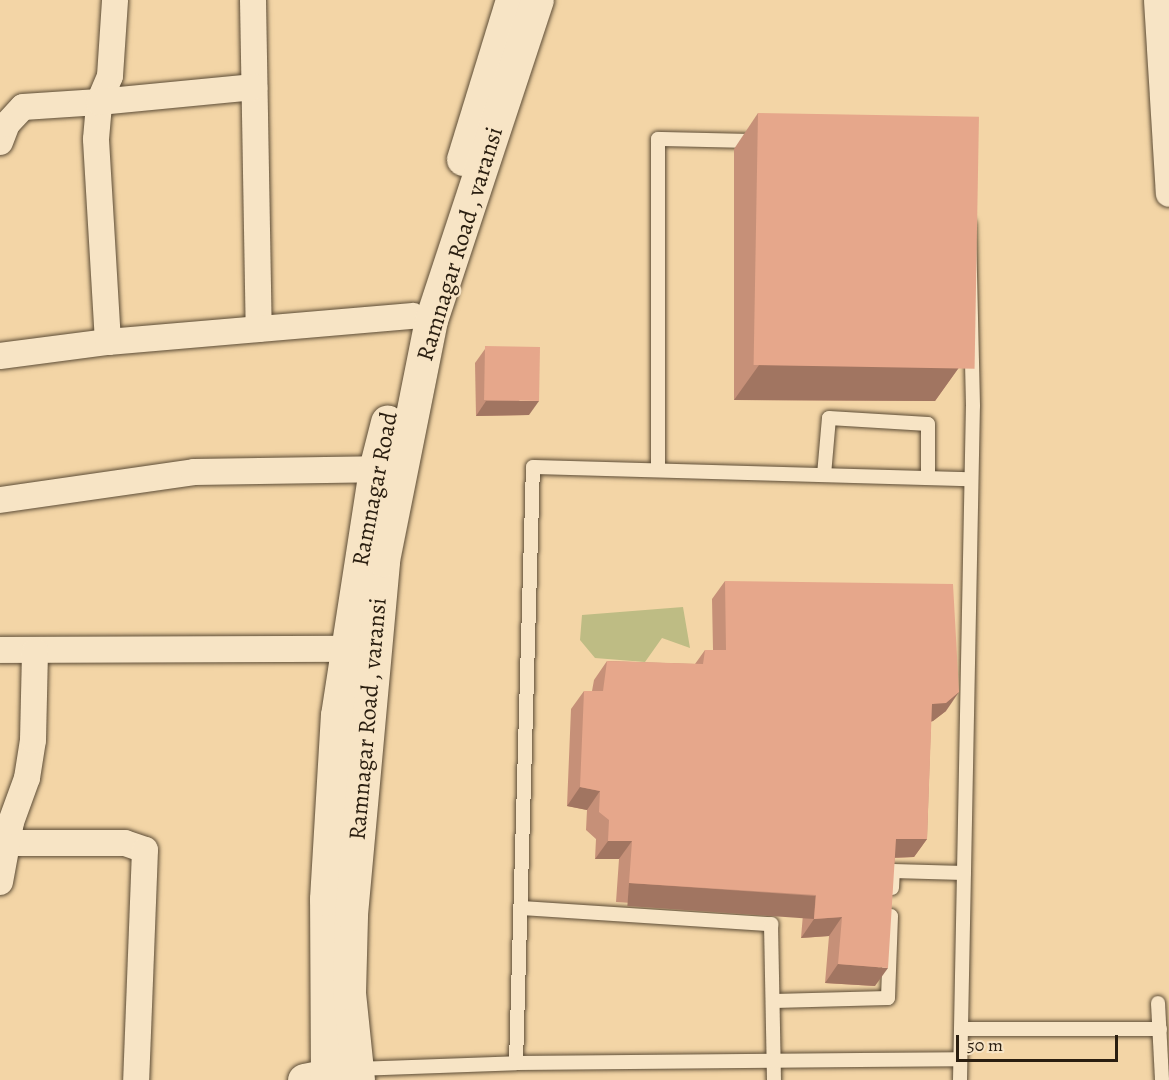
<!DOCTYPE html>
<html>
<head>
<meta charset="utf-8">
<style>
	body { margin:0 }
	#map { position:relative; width:1169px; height:1080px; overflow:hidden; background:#f3d5a6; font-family:Alegreya,serif }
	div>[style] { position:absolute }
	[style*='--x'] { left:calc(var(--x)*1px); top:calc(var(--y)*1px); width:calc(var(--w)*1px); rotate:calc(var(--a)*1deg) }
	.green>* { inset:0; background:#bebc84 }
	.roads { filter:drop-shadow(0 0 2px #5c4c36) drop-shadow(0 0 2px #5c4c36) }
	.service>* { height:14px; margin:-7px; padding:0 7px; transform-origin:7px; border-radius:7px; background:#f7e4c5 }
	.minor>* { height:26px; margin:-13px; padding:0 13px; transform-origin:13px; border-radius:13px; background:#f7e4c5 }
	.tertiary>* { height:33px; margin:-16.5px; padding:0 16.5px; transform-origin:16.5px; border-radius:16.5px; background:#f7e4c5 }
	.secondary>* { height:33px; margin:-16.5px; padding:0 16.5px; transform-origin:16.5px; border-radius:16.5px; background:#f7e4c5 }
	.wall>* { inset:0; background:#c69078 }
	.shaded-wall>* { inset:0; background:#a17561; transform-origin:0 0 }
	.building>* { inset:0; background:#e6a78b; transform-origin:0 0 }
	span { translate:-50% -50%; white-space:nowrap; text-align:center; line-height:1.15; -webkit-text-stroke:4.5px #f7e4c5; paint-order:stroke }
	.street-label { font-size:24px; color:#2a1e10 }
	.scale { position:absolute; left:956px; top:1035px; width:162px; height:27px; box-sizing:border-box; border:3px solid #2a1e10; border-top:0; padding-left:8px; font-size:18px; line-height:21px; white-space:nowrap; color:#2a1e10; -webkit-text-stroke:4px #f7e4c5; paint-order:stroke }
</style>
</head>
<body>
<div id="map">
	<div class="green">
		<i style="clip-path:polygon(683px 607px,690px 648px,662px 638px,645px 662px,595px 658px,580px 640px,582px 615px)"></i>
	</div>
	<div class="roads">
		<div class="service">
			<i style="--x:658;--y:470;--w:331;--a:-90"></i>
			<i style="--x:658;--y:139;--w:97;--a:1.2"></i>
			<i style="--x:824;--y:475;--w:57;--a:-85"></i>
			<i style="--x:829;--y:418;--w:99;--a:3.5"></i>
			<i style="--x:928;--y:424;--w:54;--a:90"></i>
			<i style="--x:892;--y:888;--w:17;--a:-87"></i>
			<i style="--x:893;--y:871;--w:71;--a:1.6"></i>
			<i style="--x:521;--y:908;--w:251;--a:3.7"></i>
			<i style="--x:771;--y:924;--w:156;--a:88.9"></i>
			<i style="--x:774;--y:1001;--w:114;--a:-1.5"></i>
			<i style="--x:888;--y:998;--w:82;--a:-87.9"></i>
			<i style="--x:1158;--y:1003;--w:77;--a:87"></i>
			<i style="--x:961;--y:1029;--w:199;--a:0"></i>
			<i style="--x:516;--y:1063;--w:596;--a:-88.37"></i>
			<i style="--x:533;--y:467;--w:438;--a:1.6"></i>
			<i style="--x:356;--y:1069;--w:160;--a:-2.1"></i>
			<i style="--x:516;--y:1063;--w:444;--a:-0.5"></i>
			<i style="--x:960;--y:1080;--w:674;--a:-88.9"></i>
			<i style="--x:973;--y:406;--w:182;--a:-91.3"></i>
		</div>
		<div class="minor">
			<i style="--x:253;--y:0;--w:329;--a:89"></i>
			<i style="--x:1157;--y:0;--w:194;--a:86.5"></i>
			<i style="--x:0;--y:142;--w:19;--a:-69"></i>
			<i style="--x:7;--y:124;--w:23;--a:-47"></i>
			<i style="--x:23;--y:107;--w:76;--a:-3.8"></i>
			<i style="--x:99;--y:102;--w:28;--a:-67"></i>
			<i style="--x:110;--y:76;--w:76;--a:-86.2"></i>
			<i style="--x:108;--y:342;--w:203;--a:-93.4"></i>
			<i style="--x:96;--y:139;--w:37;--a:-85"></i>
			<i style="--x:99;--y:102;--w:156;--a:-5.5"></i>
			<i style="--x:0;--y:356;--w:109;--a:-7.4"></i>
			<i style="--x:108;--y:342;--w:306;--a:-4.9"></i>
			<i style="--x:0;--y:500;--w:196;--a:-8.2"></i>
			<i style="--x:194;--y:472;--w:181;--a:-0.9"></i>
			<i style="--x:0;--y:650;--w:346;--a:-0.2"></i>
			<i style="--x:8;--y:843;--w:117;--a:0"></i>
			<i style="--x:125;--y:843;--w:21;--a:19"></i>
			<i style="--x:145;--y:850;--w:230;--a:92.2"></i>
			<i style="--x:0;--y:882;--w:61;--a:-79.6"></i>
			<i style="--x:11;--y:822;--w:47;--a:-70"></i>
			<i style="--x:27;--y:778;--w:38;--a:-81"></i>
			<i style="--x:33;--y:740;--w:89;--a:-88.7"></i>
		</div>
		<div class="tertiary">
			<i style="--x:304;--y:1080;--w:52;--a:-11.1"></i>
		</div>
		<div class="secondary">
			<i style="--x:463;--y:159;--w:166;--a:-72.9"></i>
			<i style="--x:327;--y:1080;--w:181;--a:-90.3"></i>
			<i style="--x:326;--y:899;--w:184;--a:-86.6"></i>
			<i style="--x:337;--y:715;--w:249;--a:-81.2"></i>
			<i style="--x:375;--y:469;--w:49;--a:-75.7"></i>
			<i style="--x:358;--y:1080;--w:87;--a:-95.9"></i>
			<i style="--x:349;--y:993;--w:79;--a:-88.5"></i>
			<i style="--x:351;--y:914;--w:355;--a:-84.8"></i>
			<i style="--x:383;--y:560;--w:245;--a:-78.7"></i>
			<i style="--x:431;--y:320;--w:337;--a:-71.7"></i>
		</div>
	</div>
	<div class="wall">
		<i style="clip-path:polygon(758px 113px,960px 366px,935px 401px,734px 400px,734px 149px)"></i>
		<i style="clip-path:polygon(485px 349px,529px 415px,476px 416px,475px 363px)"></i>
		<i style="clip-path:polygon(725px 581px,946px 711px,933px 721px,931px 722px,927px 839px,914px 857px,895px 858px,875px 986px,825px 983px,829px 936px,801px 938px,803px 914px,616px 902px,619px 859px,595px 859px,596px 839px,586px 830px,587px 810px,567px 806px,571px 709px,584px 691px,592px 691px,594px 680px,607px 661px,695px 664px,705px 650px,713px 650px,712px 599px)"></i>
	</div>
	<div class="shaded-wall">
		<i style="clip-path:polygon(759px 365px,960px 366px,935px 401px,734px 400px)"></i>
		<i style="clip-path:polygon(486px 401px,539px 401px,529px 415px,476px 416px)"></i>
		<i style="clip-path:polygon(959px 692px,946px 711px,933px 721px,919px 723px,932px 704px)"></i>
		<i style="clip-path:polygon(580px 787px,600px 791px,587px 810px,567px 806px)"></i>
		<i style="clip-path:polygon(896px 839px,927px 839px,914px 857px,883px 858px)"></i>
		<i style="clip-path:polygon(608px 841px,632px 841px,619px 859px,595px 859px)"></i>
		<i style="left:629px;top:883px;width:187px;height:23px;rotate:4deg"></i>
		<i style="clip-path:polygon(842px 917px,829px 936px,801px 938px,814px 919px)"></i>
		<i style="clip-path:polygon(838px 964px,888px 968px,875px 986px,825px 983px)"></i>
	</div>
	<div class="building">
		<i style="left:758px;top:113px;width:221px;height:252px;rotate:1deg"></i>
		<i style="left:540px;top:347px;width:54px;height:55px;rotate:91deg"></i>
		<i style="clip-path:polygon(725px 581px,953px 584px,959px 692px,946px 703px,932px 704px,927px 839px,896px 839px,888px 968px,838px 964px,842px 917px,814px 919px,816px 895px,629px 883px,632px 841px,608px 841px,609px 820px,599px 812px,600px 791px,580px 787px,584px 691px,603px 691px,607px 661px,703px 664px,705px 650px,726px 650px)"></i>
	</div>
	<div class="street-label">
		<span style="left:460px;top:244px;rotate:-73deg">Ramnagar Road , varansi</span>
		<span style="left:375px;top:489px;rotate:-79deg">Ramnagar Road</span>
		<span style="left:368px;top:719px;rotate:-85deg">Ramnagar Road , varansi</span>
	</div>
	<div class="scale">50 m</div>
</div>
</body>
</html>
